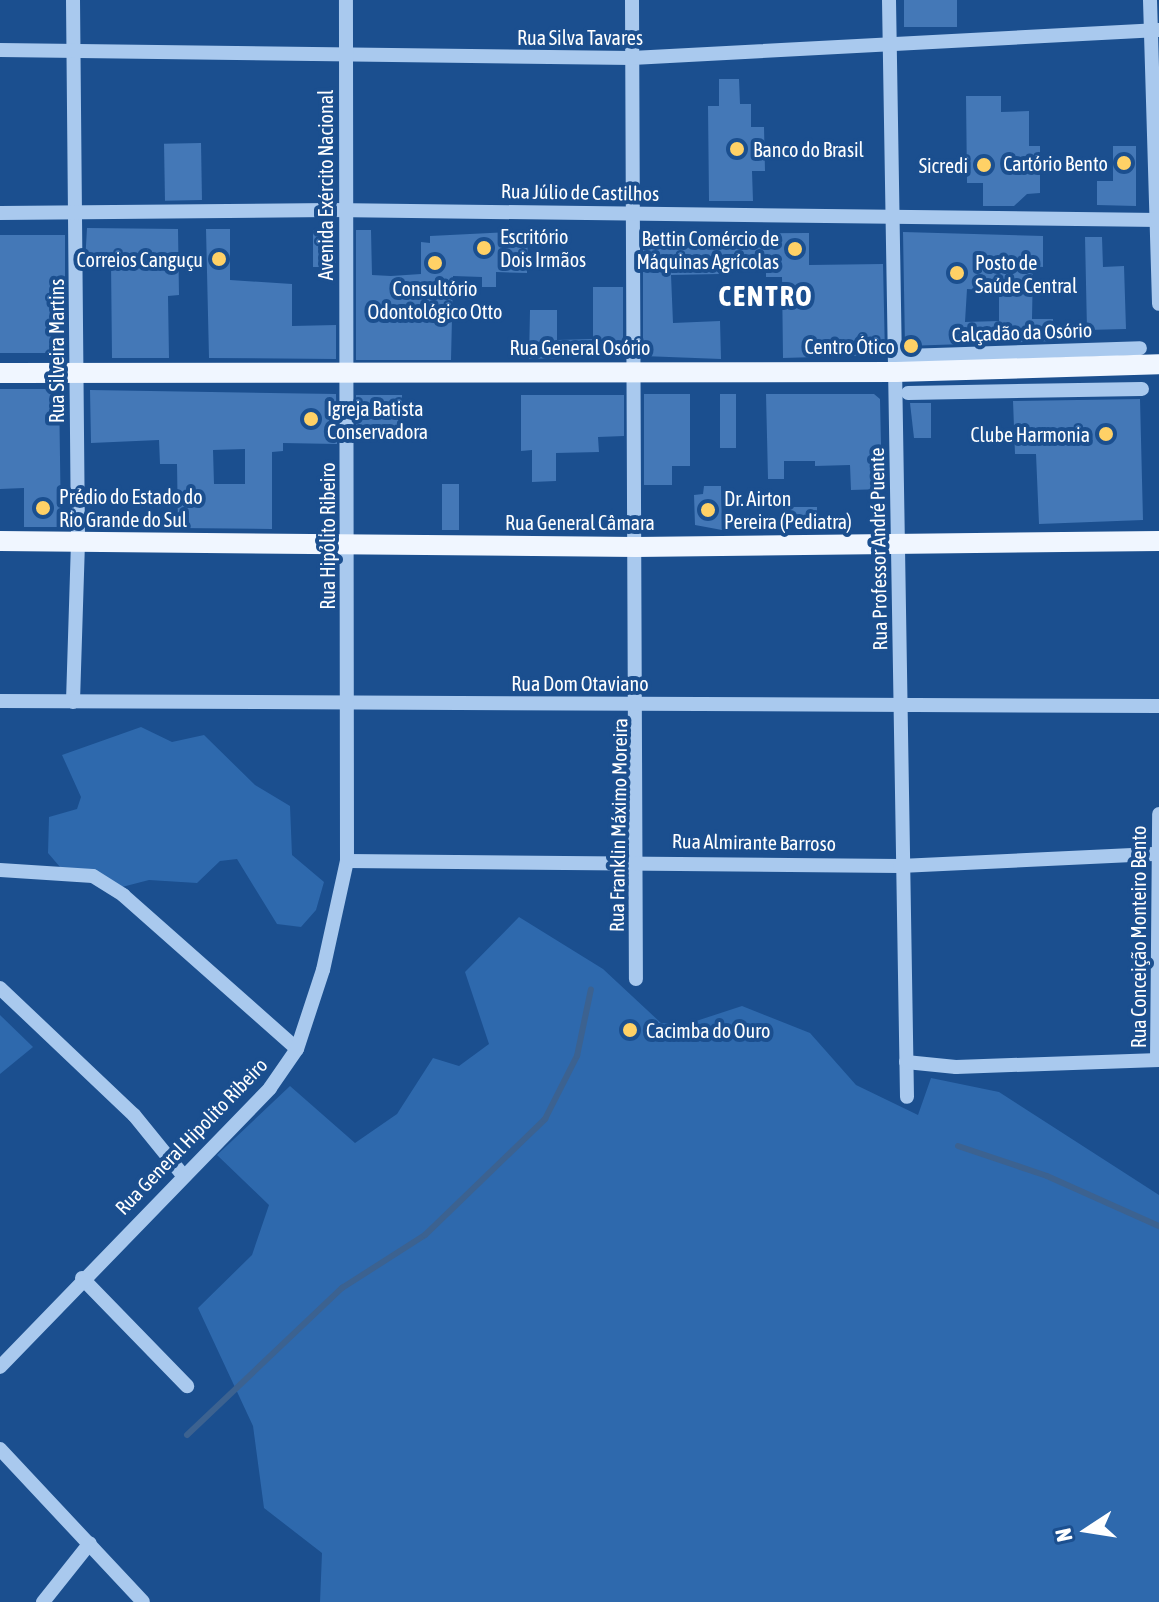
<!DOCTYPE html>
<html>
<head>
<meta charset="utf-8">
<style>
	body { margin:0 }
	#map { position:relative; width:1159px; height:1602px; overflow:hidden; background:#1b4f8f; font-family:"Asap Condensed",sans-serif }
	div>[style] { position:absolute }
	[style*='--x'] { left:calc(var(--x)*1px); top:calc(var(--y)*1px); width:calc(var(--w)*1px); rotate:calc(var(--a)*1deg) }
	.green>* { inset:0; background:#2e69ad }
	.stream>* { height:6px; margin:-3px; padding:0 3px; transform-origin:3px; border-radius:3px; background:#3c6290 }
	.building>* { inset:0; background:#4478b7; transform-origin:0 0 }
	.minor>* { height:14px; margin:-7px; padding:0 7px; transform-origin:7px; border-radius:7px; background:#a9c9ee }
	.major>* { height:20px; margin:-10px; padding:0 10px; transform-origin:10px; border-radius:10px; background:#f0f6ff }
	.dots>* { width:22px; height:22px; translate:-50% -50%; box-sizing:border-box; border:4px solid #1b4f8f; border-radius:50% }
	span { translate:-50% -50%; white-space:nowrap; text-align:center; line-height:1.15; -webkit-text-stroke:8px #1b4f8f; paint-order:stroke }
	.street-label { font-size:20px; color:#fff }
	.poi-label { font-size:20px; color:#fff }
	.left { translate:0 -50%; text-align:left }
	.right { translate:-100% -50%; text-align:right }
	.district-label { font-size:28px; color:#fff; font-weight:700; letter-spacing:2px }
	.north { position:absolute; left:1047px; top:1490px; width:80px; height:80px; -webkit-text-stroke:6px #1b4f8f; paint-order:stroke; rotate:258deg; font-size:22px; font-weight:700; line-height:32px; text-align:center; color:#fff }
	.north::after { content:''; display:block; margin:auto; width:28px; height:36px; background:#fff; clip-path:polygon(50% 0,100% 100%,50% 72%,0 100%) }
</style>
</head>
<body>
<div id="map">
	<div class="green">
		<i style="clip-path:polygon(141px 727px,172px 742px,204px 735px,255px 785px,290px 806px,292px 855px,324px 882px,316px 910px,301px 927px,277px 924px,237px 859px,220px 861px,197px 883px,149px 880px,122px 887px,60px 867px,48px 853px,49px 817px,77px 809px,81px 797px,62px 755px)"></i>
		<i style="clip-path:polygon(519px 917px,603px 969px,661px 1023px,687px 1024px,742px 1006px,810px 1033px,856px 1085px,918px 1115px,931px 1078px,999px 1092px,1159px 1195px,1159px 1602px,320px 1602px,322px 1553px,264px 1508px,253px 1426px,198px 1308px,252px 1255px,269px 1205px,217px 1155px,290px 1086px,355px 1143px,397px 1114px,433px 1058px,459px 1066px,489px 1044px,465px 972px)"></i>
		<i style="clip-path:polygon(0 1015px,33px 1047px,0 1074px)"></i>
	</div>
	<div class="stream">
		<i style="--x:958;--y:1146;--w:94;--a:18.6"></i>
		<i style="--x:1047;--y:1176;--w:123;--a:24.1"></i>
		<i style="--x:187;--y:1435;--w:214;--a:-43.5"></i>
		<i style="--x:342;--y:1288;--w:98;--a:-32.6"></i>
		<i style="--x:425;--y:1235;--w:167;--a:-44"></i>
		<i style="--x:545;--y:1119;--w:71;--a:-63.1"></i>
		<i style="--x:577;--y:1056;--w:68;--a:-78.2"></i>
	</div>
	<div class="building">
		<i style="left:904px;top:0;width:53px;height:27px"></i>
		<i style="clip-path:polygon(719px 79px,739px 79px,740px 104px,751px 104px,751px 127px,764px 127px,765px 171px,752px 171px,753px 201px,709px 201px,708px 106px,719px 106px)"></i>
		<i style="clip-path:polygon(966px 96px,1001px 96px,1001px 112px,1029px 111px,1029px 146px,1040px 146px,1040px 193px,1027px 194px,1014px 206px,983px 206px,983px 183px,967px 183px)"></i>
		<i style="left:201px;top:143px;width:57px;height:37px;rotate:89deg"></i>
		<i style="clip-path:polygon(1113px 146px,1136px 146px,1136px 206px,1097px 205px,1097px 181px,1113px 181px)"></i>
		<i style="clip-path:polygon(87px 228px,178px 229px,179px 295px,168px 296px,169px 358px,112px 358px,111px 263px,85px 263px)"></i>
		<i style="clip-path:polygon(206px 229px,230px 229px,230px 280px,292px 284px,292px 326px,336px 325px,336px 359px,209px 358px)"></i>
		<i style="left:313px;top:230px;width:23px;height:37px"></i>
		<i style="clip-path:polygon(356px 230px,371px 230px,372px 275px,391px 276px,421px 274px,421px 242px,430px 243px,430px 236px,528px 231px,527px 273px,496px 272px,496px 287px,482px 287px,482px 277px,453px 276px,451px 360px,356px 360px)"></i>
		<i style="clip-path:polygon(evenodd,903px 232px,1043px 236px,1043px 267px,1033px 266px,1032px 319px,1053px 319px,1054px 341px,905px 346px,903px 232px,967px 289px,999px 291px,999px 321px,965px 322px,967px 289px)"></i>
		<i style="clip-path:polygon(809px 233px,809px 265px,883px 264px,885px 355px,783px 358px,782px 277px,766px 277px,766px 258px,719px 257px,719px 274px,671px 275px,673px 323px,720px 321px,721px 359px,643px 356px,643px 234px)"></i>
		<i style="left:0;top:235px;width:65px;height:118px"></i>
		<i style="clip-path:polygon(1085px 237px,1102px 237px,1103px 267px,1124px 266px,1126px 329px,1087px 330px)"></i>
		<i style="clip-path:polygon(593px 287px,623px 287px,623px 356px,529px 359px,530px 310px,557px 310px,557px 340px,593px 339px)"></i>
		<i style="clip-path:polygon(0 389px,59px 389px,61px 527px,24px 527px,24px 488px,0 489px)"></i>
		<i style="clip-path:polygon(evenodd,90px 390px,336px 394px,337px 444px,283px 443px,283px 451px,272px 452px,272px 529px,178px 528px,177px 464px,160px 464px,159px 440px,91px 443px,90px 390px,245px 449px,245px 484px,214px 484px,213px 450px,245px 449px)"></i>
		<i style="clip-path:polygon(644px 394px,690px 394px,690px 466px,672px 466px,672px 485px,644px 485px)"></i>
		<i style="left:720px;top:394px;width:16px;height:54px"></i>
		<i style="clip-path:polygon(766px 394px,874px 394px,880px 399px,882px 489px,851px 490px,850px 465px,815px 466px,815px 461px,784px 461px,784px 479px,768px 479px)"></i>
		<i style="left:356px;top:395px;width:46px;height:44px"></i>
		<i style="clip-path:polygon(521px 395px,624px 395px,624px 436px,598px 437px,599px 452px,556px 453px,556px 481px,532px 482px,532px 450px,521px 451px)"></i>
		<i style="clip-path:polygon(1140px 399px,1143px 520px,1039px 524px,1036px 454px,1015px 454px,1013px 401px)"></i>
		<i style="clip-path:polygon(910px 403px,931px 403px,931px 438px,914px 438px)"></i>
		<i style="left:442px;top:484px;width:17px;height:46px"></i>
		<i style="clip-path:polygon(704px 486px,721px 486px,722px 530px,695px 525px,694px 495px,703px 494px)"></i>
		<i style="left:817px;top:507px;width:21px;height:31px;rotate:90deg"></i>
	</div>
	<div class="minor">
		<i style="--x:73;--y:0;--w:542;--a:89.47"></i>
		<i style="--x:78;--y:542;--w:160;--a:91.8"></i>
		<i style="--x:632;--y:0;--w:979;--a:89.77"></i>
		<i style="--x:889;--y:0;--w:1097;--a:89.06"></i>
		<i style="--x:1150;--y:0;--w:304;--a:88.3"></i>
		<i style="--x:0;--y:50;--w:632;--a:0.73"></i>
		<i style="--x:632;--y:58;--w:528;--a:-3.04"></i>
		<i style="--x:0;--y:213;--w:332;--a:-0.5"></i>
		<i style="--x:332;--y:210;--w:827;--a:0.69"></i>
		<i style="--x:905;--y:356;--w:235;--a:-1.9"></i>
		<i style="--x:908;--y:393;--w:234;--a:-1"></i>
		<i style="--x:0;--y:701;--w:1159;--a:0.25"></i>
		<i style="--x:347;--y:861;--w:553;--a:0.52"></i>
		<i style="--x:900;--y:866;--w:259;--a:-2.7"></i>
		<i style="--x:0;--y:870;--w:93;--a:3.7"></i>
		<i style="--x:93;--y:876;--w:36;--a:32"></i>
		<i style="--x:123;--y:895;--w:232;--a:41.5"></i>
		<i style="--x:0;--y:988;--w:185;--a:43.5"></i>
		<i style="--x:134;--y:1115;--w:76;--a:50.9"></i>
		<i style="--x:1157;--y:1060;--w:246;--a:-89.5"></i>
		<i style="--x:906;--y:1062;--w:50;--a:5.7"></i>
		<i style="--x:956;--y:1067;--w:203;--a:-2"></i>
		<i style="--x:82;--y:1278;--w:151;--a:45.8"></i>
		<i style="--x:0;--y:1367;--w:388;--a:-45.9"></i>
		<i style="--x:270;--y:1088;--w:47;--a:-55.3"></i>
		<i style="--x:297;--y:1049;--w:83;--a:-71.8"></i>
		<i style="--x:323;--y:970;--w:112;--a:-77.6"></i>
		<i style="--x:347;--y:861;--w:861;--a:-90.07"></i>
		<i style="--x:0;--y:1449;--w:209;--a:46.9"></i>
		<i style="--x:43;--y:1602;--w:75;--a:-51.5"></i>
	</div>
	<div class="major">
		<i style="--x:0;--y:373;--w:896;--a:-0.06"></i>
		<i style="--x:896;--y:372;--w:263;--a:-1.7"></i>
		<i style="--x:0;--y:541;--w:636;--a:0.54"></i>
		<i style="--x:636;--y:547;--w:523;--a:-0.66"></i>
	</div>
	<div class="dots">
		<i style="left:737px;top:149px;background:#ffd166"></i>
		<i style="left:1124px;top:163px;background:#ffd166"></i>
		<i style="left:984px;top:165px;background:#ffd166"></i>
		<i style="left:484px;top:248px;background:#ffd166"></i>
		<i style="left:795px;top:249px;background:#ffd166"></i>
		<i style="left:219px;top:259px;background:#ffd166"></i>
		<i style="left:435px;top:263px;background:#ffd166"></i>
		<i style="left:957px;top:273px;background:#ffd166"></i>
		<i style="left:911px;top:346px;background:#ffd166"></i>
		<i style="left:311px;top:419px;background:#ffd166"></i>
		<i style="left:1106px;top:434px;background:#ffd166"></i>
		<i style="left:43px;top:508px;background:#ffd166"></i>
		<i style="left:708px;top:510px;background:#ffd166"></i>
		<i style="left:630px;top:1030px;background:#ffd166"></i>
	</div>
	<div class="street-label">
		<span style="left:580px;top:37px">Rua Silva Tavares</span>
		<span style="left:325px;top:185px;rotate:-90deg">Avenida Exército Nacional</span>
		<span style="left:580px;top:192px;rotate:1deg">Rua Júlio de Castilhos</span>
		<span style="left:1022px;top:332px;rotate:-2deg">Calçadão da Osório</span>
		<span style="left:580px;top:347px">Rua General Osório</span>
		<span style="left:56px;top:351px;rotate:-90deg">Rua Silveira Martins</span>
		<span style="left:580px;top:522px">Rua General Câmara</span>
		<span style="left:327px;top:536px;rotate:-90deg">Rua Hipólito Ribeiro</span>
		<span style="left:878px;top:549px;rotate:-91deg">Rua Professor André Puente</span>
		<span style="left:580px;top:683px">Rua Dom Otaviano</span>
		<span style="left:618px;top:825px;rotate:-89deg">Rua Franklin Máximo Moreira</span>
		<span style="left:754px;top:842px;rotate:1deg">Rua Almirante Barroso</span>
		<span style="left:1138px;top:937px;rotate:-90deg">Rua Conceição Monteiro Bento</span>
		<span style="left:191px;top:1136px;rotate:-46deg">Rua General Hipolito Ribeiro</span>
	</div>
	<div class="poi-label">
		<span class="left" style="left:753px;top:149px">Banco do Brasil</span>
		<span class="right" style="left:1108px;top:163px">Cartório Bento</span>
		<span class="right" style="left:968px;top:165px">Sicredi</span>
		<span class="left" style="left:500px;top:248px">Escritório<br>Dois Irmãos</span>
		<span class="right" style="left:779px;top:250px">Bettin Comércio de<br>Máquinas Agrícolas</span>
		<span class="right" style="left:203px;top:259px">Correios Canguçu</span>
		<span class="left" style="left:975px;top:274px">Posto de<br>Saúde Central</span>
		<span style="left:435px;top:300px">Consultório<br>Odontológico Otto</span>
		<span class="right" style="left:895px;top:346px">Centro Ótico</span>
		<span class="left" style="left:327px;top:420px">Igreja Batista<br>Conservadora</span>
		<span class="right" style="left:1090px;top:434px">Clube Harmonia</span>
		<span class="left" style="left:59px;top:508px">Prédio do Estado do<br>Rio Grande do Sul</span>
		<span class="left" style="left:724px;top:510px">Dr. Airton<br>Pereira (Pediatra)</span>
		<span class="left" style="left:646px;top:1030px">Cacimba do Ouro</span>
	</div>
	<div class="district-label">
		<span style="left:766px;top:296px">CENTRO</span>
	</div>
	<div class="north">N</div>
</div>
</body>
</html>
